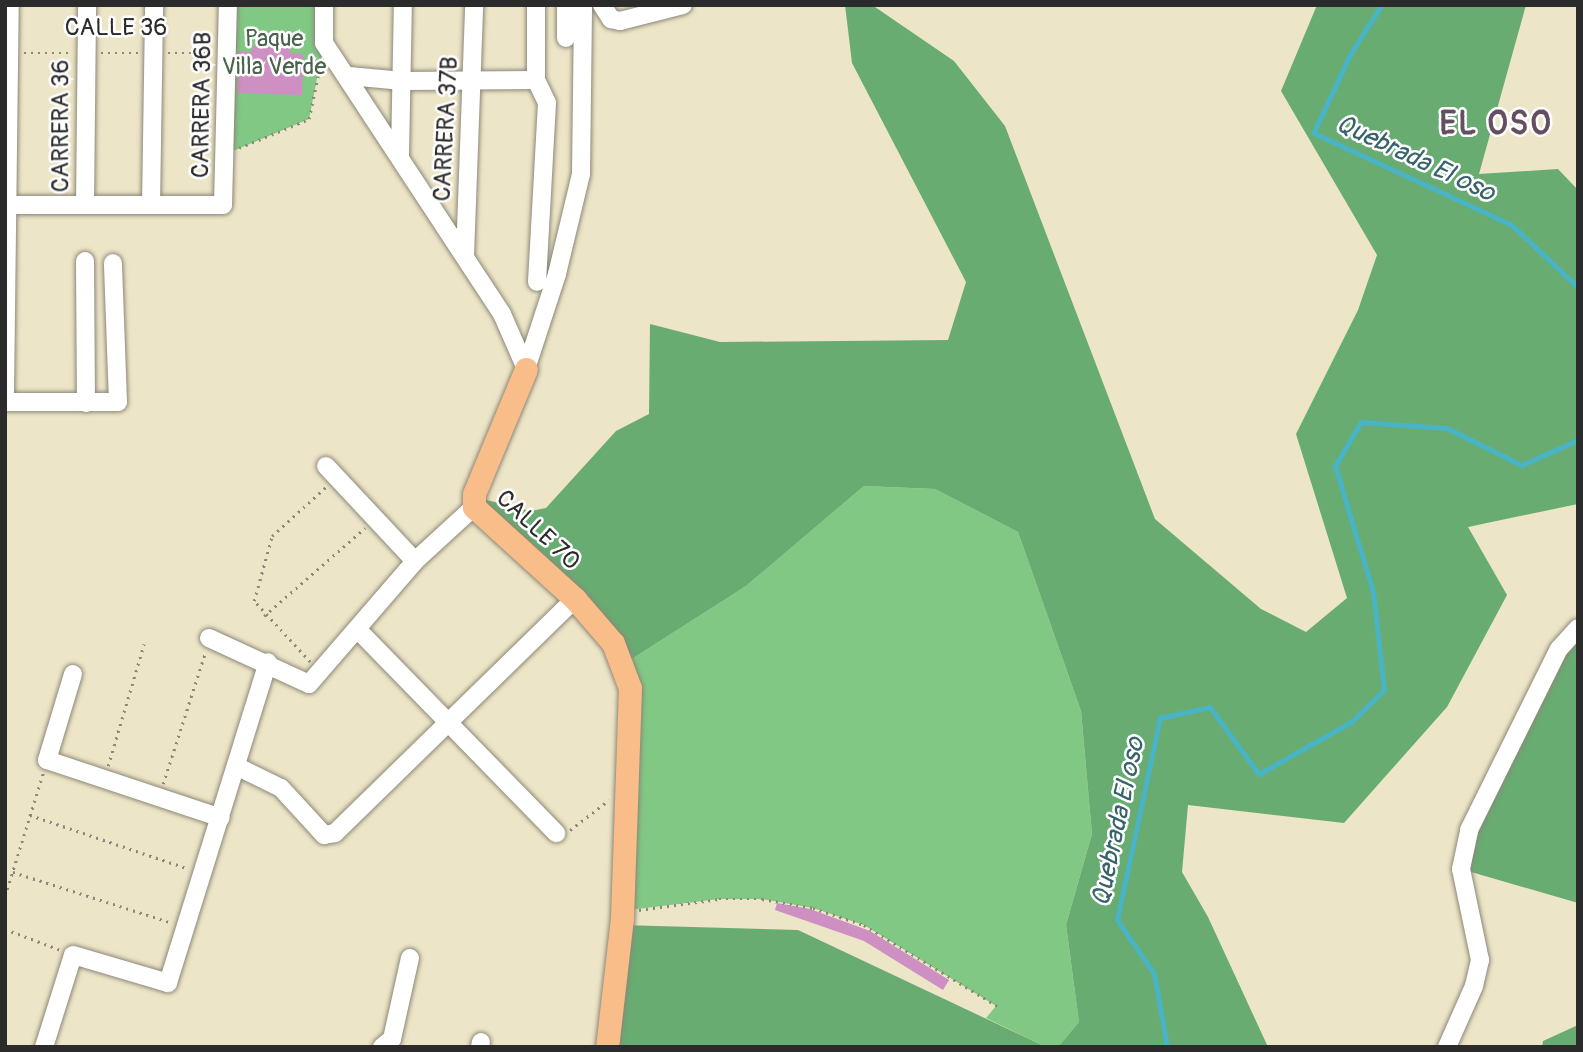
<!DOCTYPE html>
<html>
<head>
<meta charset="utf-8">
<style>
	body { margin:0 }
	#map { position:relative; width:1583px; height:1052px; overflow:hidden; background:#ede5c7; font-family:Pangolin,sans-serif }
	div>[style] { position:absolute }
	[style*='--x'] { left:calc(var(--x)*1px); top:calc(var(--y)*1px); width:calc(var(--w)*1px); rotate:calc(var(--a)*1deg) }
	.green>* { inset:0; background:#81c884 }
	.forest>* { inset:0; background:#68ac72 }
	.stream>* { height:4.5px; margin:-2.25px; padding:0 2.25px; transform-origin:2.25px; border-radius:2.25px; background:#49b4c6 }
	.building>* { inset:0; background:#ce8fc2 }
	.path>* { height:2.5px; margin-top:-1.25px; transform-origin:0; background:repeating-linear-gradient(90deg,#8c8879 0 2px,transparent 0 7px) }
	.roads { filter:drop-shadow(0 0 2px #8c8879) drop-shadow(0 0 2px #8c8879) }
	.minor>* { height:18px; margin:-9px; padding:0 9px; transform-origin:9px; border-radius:9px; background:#fff }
	.major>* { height:23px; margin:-11.5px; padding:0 11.5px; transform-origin:11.5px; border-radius:11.5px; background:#f8bd89 }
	span { translate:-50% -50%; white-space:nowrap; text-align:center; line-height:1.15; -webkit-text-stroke:5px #fff; paint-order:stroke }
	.street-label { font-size:24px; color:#2b2b2b }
	.park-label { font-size:24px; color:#49624a }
	.water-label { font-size:26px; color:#376269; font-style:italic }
	.district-label { font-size:32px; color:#644e60; font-weight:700; letter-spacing:2px }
	.frame { position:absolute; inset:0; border:7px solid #2b2b2b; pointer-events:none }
</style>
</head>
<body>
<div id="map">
	<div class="green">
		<i style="clip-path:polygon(228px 5px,324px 5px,324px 43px,309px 119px,226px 154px)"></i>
		<i style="clip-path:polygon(864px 486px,935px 489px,1018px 532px,1081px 711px,1092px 834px,1066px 925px,1079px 1022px,1058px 1047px,1046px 1047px,986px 1018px,996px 1006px,864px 925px,813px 908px,762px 899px,719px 899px,621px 911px,624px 664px,746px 586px)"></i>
	</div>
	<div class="forest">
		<i style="clip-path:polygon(845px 5px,875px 7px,954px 61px,1005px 126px,1155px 519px,1261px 609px,1306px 632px,1347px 598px,1296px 434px,1358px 310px,1377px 255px,1281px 91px,1317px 5px,1526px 5px,1479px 174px,1558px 169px,1578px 190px,1578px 504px,1468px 527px,1507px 595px,1447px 707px,1344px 823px,1188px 805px,1182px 872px,1208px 917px,1268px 1047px,1058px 1047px,1079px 1022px,1066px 925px,1092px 834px,1081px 711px,1018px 532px,935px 489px,864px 486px,746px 586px,624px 664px,478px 498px,531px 511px,546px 508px,616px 431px,649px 414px,650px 324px,720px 342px,948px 340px,966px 282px,852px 63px)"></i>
		<i style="clip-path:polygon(1578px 630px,1578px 903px,1461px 869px,1486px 799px)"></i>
		<i style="clip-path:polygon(621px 925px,798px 930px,1046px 1047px,607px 1047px)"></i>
		<i style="clip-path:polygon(1578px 1025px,1578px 1047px,1542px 1047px,1543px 1041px)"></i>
	</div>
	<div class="stream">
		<i style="--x:1382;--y:5;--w:58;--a:122.3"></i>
		<i style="--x:1351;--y:54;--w:87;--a:115.1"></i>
		<i style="--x:1314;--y:133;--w:218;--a:24.9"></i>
		<i style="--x:1512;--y:225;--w:91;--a:43.2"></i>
		<i style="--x:1167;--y:1047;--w:74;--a:-100.1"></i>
		<i style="--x:1154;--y:974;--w:65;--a:-124.4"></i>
		<i style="--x:1117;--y:920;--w:207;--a:-78"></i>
		<i style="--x:1160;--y:718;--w:51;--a:-12.4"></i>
		<i style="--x:1210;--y:707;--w:83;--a:53.8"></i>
		<i style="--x:1259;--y:774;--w:106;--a:-29.5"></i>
		<i style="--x:1351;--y:722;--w:46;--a:-44.1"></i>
		<i style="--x:1384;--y:690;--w:99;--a:-96.4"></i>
		<i style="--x:1373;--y:592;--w:132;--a:-106.8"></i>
		<i style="--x:1335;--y:466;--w:51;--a:-59.4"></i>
		<i style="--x:1361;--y:422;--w:86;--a:4"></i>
		<i style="--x:1447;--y:428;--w:84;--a:26.3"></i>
		<i style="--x:1522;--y:465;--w:61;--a:-24.1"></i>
	</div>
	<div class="building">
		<i style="clip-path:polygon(252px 46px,290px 48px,290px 53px,303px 54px,302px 95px,237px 93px,238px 51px,252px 52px)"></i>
		<i style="clip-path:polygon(777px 903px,810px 909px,870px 931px,949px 980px,943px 990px,864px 941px,775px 910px)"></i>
	</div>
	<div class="path">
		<i style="--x:24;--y:53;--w:46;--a:0"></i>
		<i style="--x:101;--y:53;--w:39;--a:0"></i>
		<i style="--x:168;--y:53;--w:46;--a:0"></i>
		<i style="--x:239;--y:148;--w:76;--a:-22.5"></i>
		<i style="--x:309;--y:119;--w:54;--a:-78.3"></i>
		<i style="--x:264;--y:616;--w:134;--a:-41.1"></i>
		<i style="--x:310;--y:662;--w:83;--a:-132.6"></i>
		<i style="--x:254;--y:601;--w:67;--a:-74.5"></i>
		<i style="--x:272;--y:536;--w:74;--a:-42.3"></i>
		<i style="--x:108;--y:766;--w:127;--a:-73.6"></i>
		<i style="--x:163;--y:784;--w:138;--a:-72.2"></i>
		<i style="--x:30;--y:815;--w:166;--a:18.7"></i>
		<i style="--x:570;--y:830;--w:49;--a:-37.6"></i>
		<i style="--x:13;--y:872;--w:168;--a:17.7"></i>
		<i style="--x:5;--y:896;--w:129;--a:-72.8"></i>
		<i style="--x:639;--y:910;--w:81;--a:-7.8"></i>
		<i style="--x:719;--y:899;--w:43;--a:0"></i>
		<i style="--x:762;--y:899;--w:52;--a:10"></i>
		<i style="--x:813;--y:908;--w:54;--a:18.4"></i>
		<i style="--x:864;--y:925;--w:156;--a:31.3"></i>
		<i style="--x:5;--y:929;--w:60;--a:20.6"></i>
	</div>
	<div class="roads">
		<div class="minor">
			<i style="--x:324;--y:5;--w:38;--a:90"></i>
			<i style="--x:324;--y:43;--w:324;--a:56.7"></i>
			<i style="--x:502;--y:314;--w:60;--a:66.4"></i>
			<i style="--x:536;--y:5;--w:75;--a:90"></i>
			<i style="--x:536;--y:80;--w:25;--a:64"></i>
			<i style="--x:547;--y:103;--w:179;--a:93.2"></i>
			<i style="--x:602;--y:5;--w:17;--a:57"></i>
			<i style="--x:611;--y:19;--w:9;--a:13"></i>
			<i style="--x:620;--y:21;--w:65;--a:-14.3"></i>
			<i style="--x:566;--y:38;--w:33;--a:-90"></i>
			<i style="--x:349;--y:76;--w:54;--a:5.3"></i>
			<i style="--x:403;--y:81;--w:133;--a:-0.4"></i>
			<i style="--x:400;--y:155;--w:150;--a:-88.9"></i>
			<i style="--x:5;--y:205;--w:218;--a:0"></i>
			<i style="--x:223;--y:205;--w:200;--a:-88.6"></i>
			<i style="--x:85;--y:205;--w:200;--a:-89.4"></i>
			<i style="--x:151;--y:205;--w:200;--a:-89.1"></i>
			<i style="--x:465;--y:256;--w:251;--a:-87.9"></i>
			<i style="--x:85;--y:261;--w:142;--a:89.6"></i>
			<i style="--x:526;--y:369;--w:100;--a:-71.9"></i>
			<i style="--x:557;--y:274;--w:103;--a:-76.5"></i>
			<i style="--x:581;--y:174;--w:169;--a:-89.3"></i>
			<i style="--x:5;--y:392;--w:387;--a:-89.3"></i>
			<i style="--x:5;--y:402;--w:113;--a:0"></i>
			<i style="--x:118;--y:402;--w:139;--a:-92.1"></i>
			<i style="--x:326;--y:466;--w:130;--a:46.9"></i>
			<i style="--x:358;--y:630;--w:284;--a:45.7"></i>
			<i style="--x:209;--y:638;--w:110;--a:24.7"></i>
			<i style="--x:309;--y:684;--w:162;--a:-49.2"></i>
			<i style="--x:415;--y:561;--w:80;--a:-42.5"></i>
			<i style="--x:73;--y:674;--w:90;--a:106.8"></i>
			<i style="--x:47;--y:760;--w:183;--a:18.4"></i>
			<i style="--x:236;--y:766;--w:50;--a:26.1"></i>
			<i style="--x:281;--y:788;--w:64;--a:47.5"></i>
			<i style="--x:324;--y:835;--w:11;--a:-10"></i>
			<i style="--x:335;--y:833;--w:335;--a:-44.3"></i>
			<i style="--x:44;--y:1047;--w:96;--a:-72.5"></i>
			<i style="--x:73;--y:955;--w:99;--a:16.4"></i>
			<i style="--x:168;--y:983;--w:336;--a:-72.7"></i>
			<i style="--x:382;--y:1047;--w:13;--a:-39"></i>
			<i style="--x:392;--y:1039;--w:83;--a:-77.5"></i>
			<i style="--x:480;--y:1047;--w:5;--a:-79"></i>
			<i style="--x:1447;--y:1047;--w:67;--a:-66.1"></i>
			<i style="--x:1474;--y:986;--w:27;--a:-77"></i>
			<i style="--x:1480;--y:960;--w:93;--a:-101.8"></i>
			<i style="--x:1461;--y:869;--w:40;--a:-78"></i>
			<i style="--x:1469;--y:830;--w:202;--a:-63.6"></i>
			<i style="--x:1559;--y:649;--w:28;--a:-48"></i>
		</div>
		<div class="major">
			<i style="--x:526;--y:369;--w:135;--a:112.6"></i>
			<i style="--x:474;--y:494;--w:13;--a:90"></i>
			<i style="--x:474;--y:507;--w:137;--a:42.3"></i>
			<i style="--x:575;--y:599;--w:58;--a:49.2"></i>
			<i style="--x:613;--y:643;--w:48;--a:69.3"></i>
			<i style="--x:630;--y:688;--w:230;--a:92"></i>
			<i style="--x:622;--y:918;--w:130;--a:96.6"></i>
		</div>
	</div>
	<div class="street-label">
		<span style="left:116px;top:28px">CALLE 36</span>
		<span style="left:202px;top:105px;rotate:-89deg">CARRERA 36B</span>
		<span style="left:61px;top:126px;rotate:-90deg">CARRERA 36</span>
		<span style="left:446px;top:129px;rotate:-87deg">CARRERA 37B</span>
		<span style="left:538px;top:530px;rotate:43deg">CALLE 70</span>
	</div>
	<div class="park-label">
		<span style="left:274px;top:53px">Paque<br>Villa Verde</span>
	</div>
	<div class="water-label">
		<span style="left:1415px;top:159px;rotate:25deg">Quebrada El oso</span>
		<span style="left:1119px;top:822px;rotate:-78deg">Quebrada El oso</span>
	</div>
	<div class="district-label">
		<span style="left:1496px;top:124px">EL OSO</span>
	</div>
	<div class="frame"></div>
</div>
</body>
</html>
